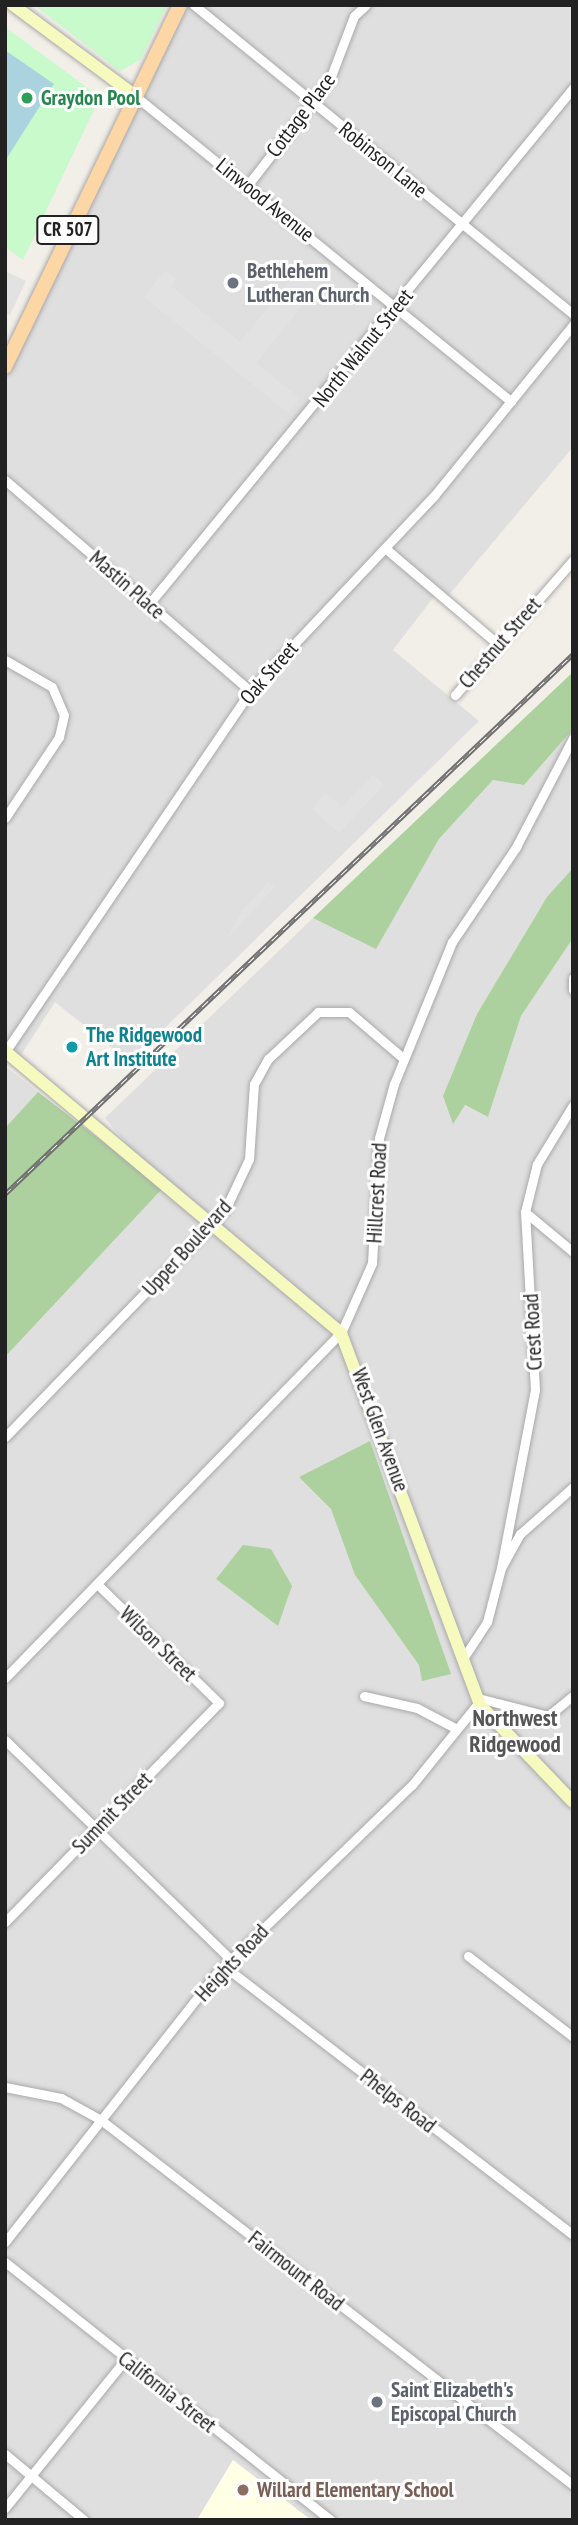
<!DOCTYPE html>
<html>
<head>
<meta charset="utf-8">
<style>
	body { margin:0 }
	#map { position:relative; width:578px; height:2525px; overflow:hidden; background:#f2efe9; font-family:"PT Sans Narrow",sans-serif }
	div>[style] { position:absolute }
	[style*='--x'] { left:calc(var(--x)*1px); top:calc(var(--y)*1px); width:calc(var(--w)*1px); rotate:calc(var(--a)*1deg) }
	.residential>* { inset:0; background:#e0dfdf }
	.education>* { inset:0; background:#ffffe5 }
	.forest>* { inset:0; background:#add19e }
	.park>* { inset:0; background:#c8facc }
	.parking>* { inset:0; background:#e2e2e2 }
	.water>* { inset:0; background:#aad3df }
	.roads { filter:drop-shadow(0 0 2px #a9a9a9) drop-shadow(0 0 2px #a9a9a9) }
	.street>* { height:9px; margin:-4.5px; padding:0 4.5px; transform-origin:4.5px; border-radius:4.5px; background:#fff }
	.secondary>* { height:12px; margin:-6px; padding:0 6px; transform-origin:6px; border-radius:6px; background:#f7fabf }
	.primary>* { height:14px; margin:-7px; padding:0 7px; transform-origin:7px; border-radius:7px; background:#fcd6a4 }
	.rail>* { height:5px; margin-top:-2.5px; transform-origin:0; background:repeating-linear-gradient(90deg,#fff 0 8px,#707070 0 16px); box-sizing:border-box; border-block:2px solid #707070 }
	.dots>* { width:19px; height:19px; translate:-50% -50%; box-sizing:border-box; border:4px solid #fff; border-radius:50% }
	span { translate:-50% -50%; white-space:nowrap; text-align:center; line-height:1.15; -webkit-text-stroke:6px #fff; paint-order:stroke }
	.shield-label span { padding:2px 5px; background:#fff; border:2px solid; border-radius:5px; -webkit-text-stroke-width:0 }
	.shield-label { font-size:19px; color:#222; font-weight:700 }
	.leisure-label { font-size:21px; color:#27864d; font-weight:700 }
	.left { translate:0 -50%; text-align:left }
	.street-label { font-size:21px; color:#222 }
	.worship-label { font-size:21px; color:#5b616d; font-weight:700 }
	.culture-label { font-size:21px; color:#0d838f; font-weight:700 }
	.education-label { font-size:21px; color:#785e54; font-weight:700 }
	.neighbourhood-label { font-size:23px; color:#555; font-weight:700 }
	.frame { position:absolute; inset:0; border:7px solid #222; pointer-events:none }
</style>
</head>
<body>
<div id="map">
	<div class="residential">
		<i style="clip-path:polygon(188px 5px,573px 5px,573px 447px,448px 596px,439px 590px,393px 650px,479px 721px,130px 1062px,55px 1002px,21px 1055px,5px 1044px,5px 380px)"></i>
		<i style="clip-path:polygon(573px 729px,573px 868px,547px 898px,477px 1014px,453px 1123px,464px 1105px,488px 1117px,521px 1016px,573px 938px,573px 2520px,311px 2520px,233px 2460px,197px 2520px,5px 2520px,5px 1357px,163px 1188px,105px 1118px,313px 918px,376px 948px,439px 839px,493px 780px,524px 785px)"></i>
		<i style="clip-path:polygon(5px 1066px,38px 1092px,5px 1128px)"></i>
	</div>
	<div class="education">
		<i style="clip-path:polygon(233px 2460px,311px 2520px,197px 2520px)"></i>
	</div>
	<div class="forest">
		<i style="clip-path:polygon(573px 672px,573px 729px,524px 785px,493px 780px,439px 839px,376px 949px,313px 918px)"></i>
		<i style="clip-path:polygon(573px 868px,573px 938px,521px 1016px,488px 1117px,465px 1105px,453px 1124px,443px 1096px,477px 1014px,547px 897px)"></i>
		<i style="clip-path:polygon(38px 1092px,163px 1188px,5px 1357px,5px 1128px)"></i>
		<i style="clip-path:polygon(370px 1441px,451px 1674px,422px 1681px,419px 1665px,355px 1575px,331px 1509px,299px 1477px)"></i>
		<i style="clip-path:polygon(243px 1545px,271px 1549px,292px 1586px,278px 1626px,216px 1579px)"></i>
	</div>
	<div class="park">
		<i style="clip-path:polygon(34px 5px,167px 5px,140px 60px,120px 71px)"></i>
		<i style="clip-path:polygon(5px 27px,100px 97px,23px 260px,5px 247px)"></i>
	</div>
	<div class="parking">
		<i style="clip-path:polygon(165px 270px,176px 279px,171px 286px,240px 342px,297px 272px,320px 283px,256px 363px,300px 398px,288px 413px,144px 297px)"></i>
		<i style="clip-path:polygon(5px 271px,26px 281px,10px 315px,5px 313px)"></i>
		<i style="clip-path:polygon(373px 774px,384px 785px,339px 833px,312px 809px,325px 792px,342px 807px)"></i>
		<i style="clip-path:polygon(268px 883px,275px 887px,226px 940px,243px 909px)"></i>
	</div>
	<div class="water">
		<i style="clip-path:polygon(5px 50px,54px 84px,5px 161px)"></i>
	</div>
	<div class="roads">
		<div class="street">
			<i style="--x:194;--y:5;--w:489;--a:39.2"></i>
			<i style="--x:134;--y:95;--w:486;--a:39.1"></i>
			<i style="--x:247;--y:186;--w:135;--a:-52.2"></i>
			<i style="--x:330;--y:79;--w:67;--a:-69.1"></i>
			<i style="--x:354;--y:16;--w:16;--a:-43"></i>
			<i style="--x:5;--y:480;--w:323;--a:40.7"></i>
			<i style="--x:385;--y:548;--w:150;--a:40.4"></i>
			<i style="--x:149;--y:604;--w:668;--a:-50.59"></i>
			<i style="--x:5;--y:660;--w:54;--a:29.9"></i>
			<i style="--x:52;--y:687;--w:30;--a:67"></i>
			<i style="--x:64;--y:715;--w:23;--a:103"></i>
			<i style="--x:59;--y:737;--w:97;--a:123.7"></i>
			<i style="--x:455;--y:695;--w:179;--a:-48.8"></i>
			<i style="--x:573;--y:978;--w:12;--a:90"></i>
			<i style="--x:5;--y:1052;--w:436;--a:-55.8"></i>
			<i style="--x:250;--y:691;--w:267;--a:-46.7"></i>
			<i style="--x:433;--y:497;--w:222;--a:-50.9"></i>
			<i style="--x:525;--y:1212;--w:62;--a:39.8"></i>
			<i style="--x:5;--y:1437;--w:316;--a:-45.9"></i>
			<i style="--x:225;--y:1210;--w:56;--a:-64.8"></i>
			<i style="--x:249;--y:1159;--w:75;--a:-86.2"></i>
			<i style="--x:254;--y:1084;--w:29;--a:-61"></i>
			<i style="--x:268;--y:1059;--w:69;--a:-43.2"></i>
			<i style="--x:318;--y:1012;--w:31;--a:0"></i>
			<i style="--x:349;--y:1012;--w:72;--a:40.5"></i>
			<i style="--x:501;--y:1568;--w:181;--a:-79.2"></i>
			<i style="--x:535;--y:1390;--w:178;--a:-93.2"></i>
			<i style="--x:525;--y:1212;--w:49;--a:-76"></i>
			<i style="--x:537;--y:1164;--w:69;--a:-58.6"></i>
			<i style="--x:464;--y:1657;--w:42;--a:-56.7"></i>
			<i style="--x:487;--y:1622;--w:56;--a:-75.5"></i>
			<i style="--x:501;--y:1568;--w:39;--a:-61"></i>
			<i style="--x:520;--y:1534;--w:71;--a:-41.6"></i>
			<i style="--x:5;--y:1678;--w:482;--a:-45.8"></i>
			<i style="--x:341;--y:1333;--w:77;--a:-66.1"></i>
			<i style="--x:372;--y:1263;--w:125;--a:-86.8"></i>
			<i style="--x:379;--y:1138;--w:56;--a:-74.5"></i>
			<i style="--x:394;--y:1084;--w:153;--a:-67.8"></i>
			<i style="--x:452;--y:942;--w:115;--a:-56"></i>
			<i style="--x:516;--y:847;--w:123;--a:-62.4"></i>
			<i style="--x:364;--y:1696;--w:54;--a:12.8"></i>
			<i style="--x:417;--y:1708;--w:45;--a:27.7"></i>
			<i style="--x:478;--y:1698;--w:72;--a:14.4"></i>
			<i style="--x:548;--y:1716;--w:32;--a:-39"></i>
			<i style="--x:5;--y:1740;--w:315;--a:44.2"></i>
			<i style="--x:5;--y:1922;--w:306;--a:-45.7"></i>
			<i style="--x:219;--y:1703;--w:170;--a:-135.7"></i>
			<i style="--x:468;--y:1956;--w:133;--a:37.6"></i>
			<i style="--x:224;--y:1966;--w:441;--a:37.6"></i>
			<i style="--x:5;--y:2087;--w:57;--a:11.1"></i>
			<i style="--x:61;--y:2098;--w:46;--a:28.8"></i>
			<i style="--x:101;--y:2120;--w:597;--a:37.71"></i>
			<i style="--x:5;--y:2242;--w:342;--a:-51.8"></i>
			<i style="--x:217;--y:1973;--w:271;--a:-44"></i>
			<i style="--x:412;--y:1785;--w:107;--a:-51.1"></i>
			<i style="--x:5;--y:2262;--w:416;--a:38.4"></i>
			<i style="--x:5;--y:2454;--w:103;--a:39.9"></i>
			<i style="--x:5;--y:2508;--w:191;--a:-51"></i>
		</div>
		<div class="secondary">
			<i style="--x:13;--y:5;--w:151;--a:36.6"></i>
			<i style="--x:5;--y:1051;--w:439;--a:40"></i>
			<i style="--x:341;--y:1333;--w:397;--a:69.5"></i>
			<i style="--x:480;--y:1705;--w:134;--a:46.2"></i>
		</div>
		<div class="primary">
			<i style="--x:5;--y:367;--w:402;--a:-64.2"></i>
		</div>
	</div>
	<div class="rail">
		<i style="--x:5;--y:1194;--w:784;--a:-43.55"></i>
	</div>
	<div class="dots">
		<i style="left:27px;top:98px;background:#2e9e5b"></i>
		<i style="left:233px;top:283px;background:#6b7280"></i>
		<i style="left:72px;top:1047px;background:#0f9aa8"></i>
		<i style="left:377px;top:2402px;background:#6b7280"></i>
		<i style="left:243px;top:2490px;background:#8d6e63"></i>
	</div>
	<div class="shield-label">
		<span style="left:68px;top:230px">CR 507</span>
	</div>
	<div class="leisure-label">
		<span class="left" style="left:41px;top:98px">Graydon Pool</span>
	</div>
	<div class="street-label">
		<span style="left:301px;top:115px;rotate:-53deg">Cottage Place</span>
		<span style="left:383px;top:160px;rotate:39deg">Robinson Lane</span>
		<span style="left:265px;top:200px;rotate:39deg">Linwood Avenue</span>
		<span style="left:363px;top:348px;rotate:-51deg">North Walnut Street</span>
		<span style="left:127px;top:585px;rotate:41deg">Mastin Place</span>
		<span style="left:500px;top:643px;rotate:-49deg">Chestnut Street</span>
		<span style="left:269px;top:673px;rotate:-49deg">Oak Street</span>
		<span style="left:377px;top:1193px;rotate:-87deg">Hillcrest Road</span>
		<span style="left:187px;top:1248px;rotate:-48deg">Upper Boulevard</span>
		<span style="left:533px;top:1332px;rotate:-93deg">Crest Road</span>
		<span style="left:380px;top:1430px;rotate:70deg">West Glen Avenue</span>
		<span style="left:158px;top:1644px;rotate:44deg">Wilson Street</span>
		<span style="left:112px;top:1813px;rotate:-46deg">Summit Street</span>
		<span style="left:232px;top:1963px;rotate:-47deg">Heights Road</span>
		<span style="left:398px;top:2101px;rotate:38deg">Phelps Road</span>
		<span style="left:296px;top:2271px;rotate:38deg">Fairmount Road</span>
		<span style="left:167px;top:2392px;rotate:38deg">California Street</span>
	</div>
	<div class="worship-label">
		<span class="left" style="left:247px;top:283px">Bethlehem<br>Lutheran Church</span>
		<span class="left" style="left:391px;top:2402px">Saint Elizabeth's<br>Episcopal Church</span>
	</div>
	<div class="culture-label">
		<span class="left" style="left:86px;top:1047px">The Ridgewood<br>Art Institute</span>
	</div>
	<div class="education-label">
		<span class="left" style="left:257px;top:2490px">Willard Elementary School</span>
	</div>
	<div class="neighbourhood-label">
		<span style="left:515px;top:1731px">Northwest<br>Ridgewood</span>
	</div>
	<div class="frame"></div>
</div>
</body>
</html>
